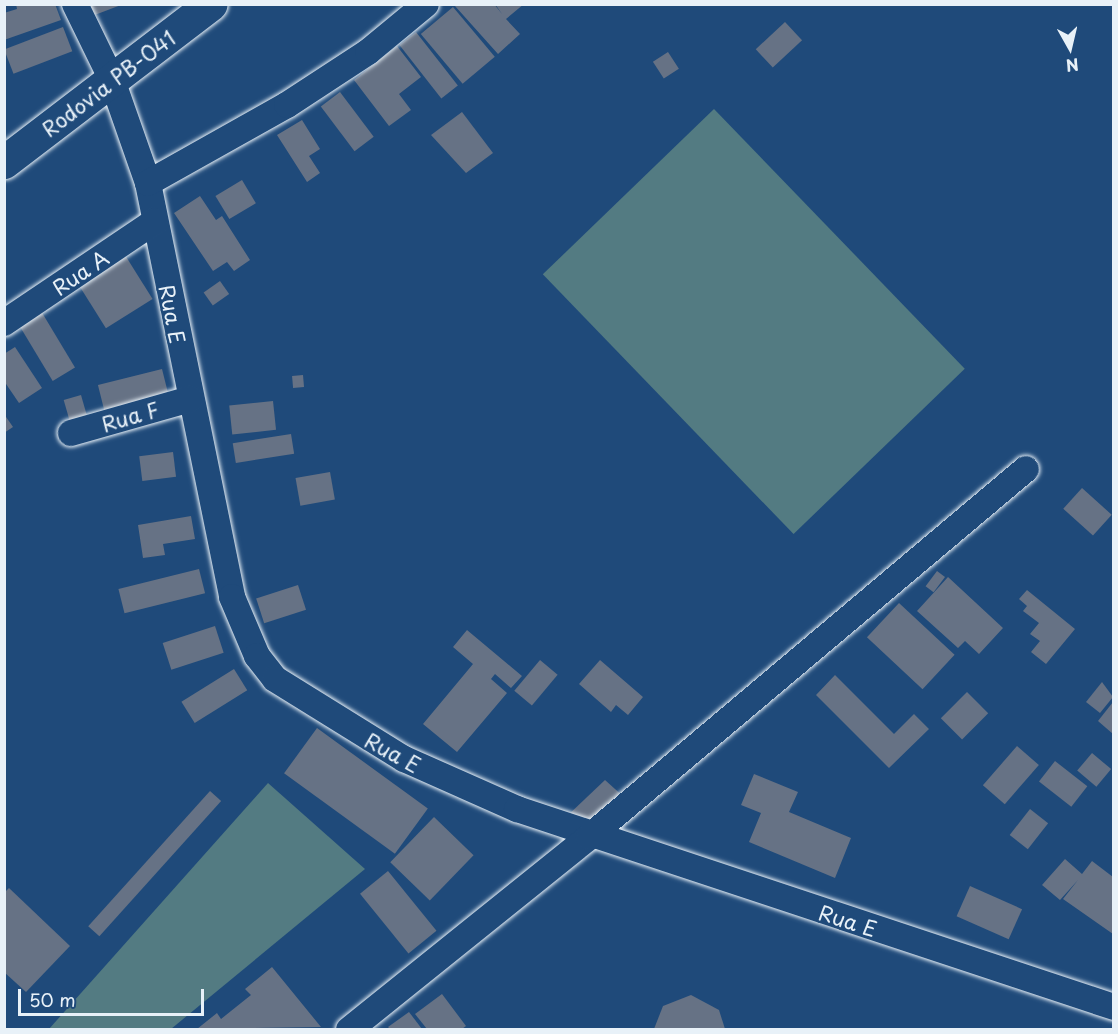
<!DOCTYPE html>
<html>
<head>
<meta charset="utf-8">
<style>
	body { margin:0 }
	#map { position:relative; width:1118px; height:1034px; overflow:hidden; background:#1f4a7a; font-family:"Playpen Sans",sans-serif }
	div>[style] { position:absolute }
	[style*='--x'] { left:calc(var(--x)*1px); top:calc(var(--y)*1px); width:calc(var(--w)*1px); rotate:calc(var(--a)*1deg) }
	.green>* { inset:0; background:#537b82; transform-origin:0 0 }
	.building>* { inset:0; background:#667285; transform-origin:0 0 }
	.roads { filter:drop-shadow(0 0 2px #e8f1f8) drop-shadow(0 0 2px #e8f1f8) }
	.minor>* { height:26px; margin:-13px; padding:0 13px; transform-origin:13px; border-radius:13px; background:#1f4a7a }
	.major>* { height:33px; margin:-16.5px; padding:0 16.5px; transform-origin:16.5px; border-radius:16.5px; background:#1f4a7a }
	span { translate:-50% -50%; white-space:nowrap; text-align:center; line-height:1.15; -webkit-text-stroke:4.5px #1f4a7a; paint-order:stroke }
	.street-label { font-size:21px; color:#e8f1f8 }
	.frame { position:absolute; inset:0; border:6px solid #e8f1f8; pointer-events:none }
	.north { position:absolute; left:1040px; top:18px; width:60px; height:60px; -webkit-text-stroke:4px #1f4a7a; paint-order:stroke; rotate:172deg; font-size:16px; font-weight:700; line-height:24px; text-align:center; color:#e8f1f8 }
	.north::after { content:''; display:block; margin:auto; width:21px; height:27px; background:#e8f1f8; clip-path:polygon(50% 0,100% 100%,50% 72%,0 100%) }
	.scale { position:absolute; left:18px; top:989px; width:186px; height:27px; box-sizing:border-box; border:3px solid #e8f1f8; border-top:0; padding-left:8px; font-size:18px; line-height:21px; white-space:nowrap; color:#e8f1f8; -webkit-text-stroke:4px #1f4a7a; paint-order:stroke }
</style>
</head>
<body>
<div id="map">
	<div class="green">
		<i style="left:714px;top:109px;width:361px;height:238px;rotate:46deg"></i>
		<i style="clip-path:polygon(268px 783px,365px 869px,171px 1029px,49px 1029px)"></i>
	</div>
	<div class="building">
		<i style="clip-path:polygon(16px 4px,55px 4px,61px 20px,4px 40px,4px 13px,17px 9px)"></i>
		<i style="clip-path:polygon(87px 4px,121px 4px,121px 5px,92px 16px)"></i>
		<i style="clip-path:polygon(494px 4px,502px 14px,495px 4px,524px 4px,506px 19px,520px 34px,498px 54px,455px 6px)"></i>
		<i style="left:453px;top:7px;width:65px;height:42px;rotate:50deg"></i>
		<i style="left:785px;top:22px;width:25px;height:40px;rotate:47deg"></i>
		<i style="left:63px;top:27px;width:26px;height:63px;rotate:69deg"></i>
		<i style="left:416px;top:32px;width:68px;height:21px;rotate:52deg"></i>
		<i style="clip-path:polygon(397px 46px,421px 77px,399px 94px,411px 110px,389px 126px,354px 80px)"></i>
		<i style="left:668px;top:52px;width:20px;height:18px;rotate:57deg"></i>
		<i style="left:340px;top:92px;width:56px;height:24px;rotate:53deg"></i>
		<i style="clip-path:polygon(462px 112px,493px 153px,466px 173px,431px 135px)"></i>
		<i style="clip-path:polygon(302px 120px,320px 149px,309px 156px,320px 173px,307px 182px,277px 135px)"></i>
		<i style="left:242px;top:180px;width:27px;height:31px;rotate:59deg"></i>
		<i style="clip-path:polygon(200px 196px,216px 220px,222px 216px,250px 260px,234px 271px,227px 262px,213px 271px,174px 213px)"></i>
		<i style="left:125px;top:255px;width:52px;height:55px;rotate:58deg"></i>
		<i style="left:220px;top:281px;width:16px;height:20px;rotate:55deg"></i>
		<i style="left:41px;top:311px;width:66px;height:26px;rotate:59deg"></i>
		<i style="clip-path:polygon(15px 347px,42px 388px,19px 403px,4px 381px,4px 354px)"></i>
		<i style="left:162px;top:369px;width:33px;height:66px;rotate:76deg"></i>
		<i style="left:303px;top:375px;width:12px;height:11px;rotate:85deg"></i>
		<i style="left:81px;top:395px;width:26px;height:18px;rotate:74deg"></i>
		<i style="left:273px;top:401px;width:29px;height:44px;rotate:84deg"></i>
		<i style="clip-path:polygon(4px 414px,13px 427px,4px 433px)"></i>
		<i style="left:291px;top:434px;width:20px;height:59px;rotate:81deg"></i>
		<i style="left:173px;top:452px;width:25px;height:34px;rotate:83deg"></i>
		<i style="left:330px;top:472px;width:28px;height:35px;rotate:80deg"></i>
		<i style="left:1082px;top:488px;width:40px;height:28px;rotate:42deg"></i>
		<i style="clip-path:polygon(191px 516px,195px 539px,163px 544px,165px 555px,143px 558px,138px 525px)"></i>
		<i style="left:199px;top:569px;width:25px;height:83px;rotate:76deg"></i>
		<i style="left:937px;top:571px;width:10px;height:19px;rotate:37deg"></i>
		<i style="clip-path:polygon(948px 577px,1003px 628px,979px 654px,965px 641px,958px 648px,917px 611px)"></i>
		<i style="left:298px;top:585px;width:26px;height:44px;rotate:72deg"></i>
		<i style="clip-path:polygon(1027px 590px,1075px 629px,1046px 664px,1031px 652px,1040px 641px,1030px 634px,1039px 623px,1023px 611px,1027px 606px,1019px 599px)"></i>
		<i style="left:899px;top:603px;width:76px;height:47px;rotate:43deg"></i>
		<i style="left:215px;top:626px;width:28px;height:55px;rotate:72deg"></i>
		<i style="clip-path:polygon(467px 630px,522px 676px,511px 688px,495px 674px,491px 679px,507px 693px,457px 752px,423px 724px,473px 664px,453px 647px)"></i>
		<i style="left:540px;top:660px;width:23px;height:40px;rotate:40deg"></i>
		<i style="clip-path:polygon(600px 660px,643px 697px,628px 715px,616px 705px,611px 712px,579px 684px)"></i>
		<i style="left:234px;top:669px;width:25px;height:62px;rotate:58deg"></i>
		<i style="clip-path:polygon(835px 675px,894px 734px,914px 714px,929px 729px,889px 768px,816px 695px)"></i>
		<i style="clip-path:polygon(1102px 682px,1113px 697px,1100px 713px,1086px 702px)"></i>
		<i style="left:967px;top:692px;width:30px;height:37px;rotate:45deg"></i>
		<i style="clip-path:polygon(1113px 702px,1113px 734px,1098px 721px)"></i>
		<i style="left:317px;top:728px;width:137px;height:56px;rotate:36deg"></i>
		<i style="left:1017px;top:746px;width:29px;height:52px;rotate:41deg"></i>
		<i style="left:1092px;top:753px;width:25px;height:23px;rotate:40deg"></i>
		<i style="left:1055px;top:761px;width:41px;height:26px;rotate:38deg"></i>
		<i style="clip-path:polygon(754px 774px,798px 792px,789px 812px,851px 838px,835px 878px,749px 842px,761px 813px,741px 805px)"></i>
		<i style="clip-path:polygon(605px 780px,625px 798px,596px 822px,566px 817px)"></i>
		<i style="left:210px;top:791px;width:15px;height:182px;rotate:42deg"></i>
		<i style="left:1030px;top:809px;width:23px;height:33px;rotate:38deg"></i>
		<i style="left:434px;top:817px;width:55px;height:63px;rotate:44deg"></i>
		<i style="clip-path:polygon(1065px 859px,1082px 874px,1092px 861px,1113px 877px,1113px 934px,1063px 899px,1078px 880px,1060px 900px,1042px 885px)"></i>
		<i style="left:388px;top:871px;width:77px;height:36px;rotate:51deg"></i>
		<i style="left:970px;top:886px;width:57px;height:33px;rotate:24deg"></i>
		<i style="clip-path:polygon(9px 888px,70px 946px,26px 992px,4px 972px,4px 893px)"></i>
		<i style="clip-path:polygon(272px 967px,321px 1027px,197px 1029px,217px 1013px,221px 1019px,251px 995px,245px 989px)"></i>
		<i style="clip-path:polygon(442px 994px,466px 1026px,462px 1029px,427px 1029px,415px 1014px)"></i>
		<i style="clip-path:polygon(691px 995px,719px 1010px,725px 1029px,654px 1029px,663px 1006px)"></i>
		<i style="clip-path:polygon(409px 1012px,422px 1029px,390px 1029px,388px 1027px)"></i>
	</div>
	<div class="roads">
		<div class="minor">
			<i style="--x:75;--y:4;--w:85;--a:64"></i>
			<i style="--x:112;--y:80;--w:109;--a:70.7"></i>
			<i style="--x:148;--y:183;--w:422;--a:78.5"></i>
			<i style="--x:232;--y:597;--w:64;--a:67"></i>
			<i style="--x:257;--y:656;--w:29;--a:52"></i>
			<i style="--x:275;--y:679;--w:152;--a:31.8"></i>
			<i style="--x:404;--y:759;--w:124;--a:23.9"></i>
			<i style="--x:517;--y:809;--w:629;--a:18.35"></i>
			<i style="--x:148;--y:183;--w:159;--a:-29.3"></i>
			<i style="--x:287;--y:105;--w:97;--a:-33.2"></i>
			<i style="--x:368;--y:52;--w:75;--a:-39.6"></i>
			<i style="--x:4;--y:323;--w:182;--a:-34"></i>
			<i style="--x:71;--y:433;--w:124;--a:-15.9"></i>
			<i style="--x:349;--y:1030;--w:308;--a:-38.8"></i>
			<i style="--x:589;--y:837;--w:571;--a:-40.1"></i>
		</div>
		<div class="major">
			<i style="--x:4;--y:162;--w:260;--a:-37.4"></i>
		</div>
	</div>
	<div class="street-label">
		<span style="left:108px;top:83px;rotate:-37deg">Rodovia PB-041</span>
		<span style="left:80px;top:272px;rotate:-34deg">Rua A</span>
		<span style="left:173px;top:314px;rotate:79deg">Rua E</span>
		<span style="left:130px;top:416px;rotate:-16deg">Rua F</span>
		<span style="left:393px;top:752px;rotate:29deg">Rua E</span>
		<span style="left:848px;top:920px;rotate:18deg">Rua E</span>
	</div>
	<div class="frame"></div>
	<div class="north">N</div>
	<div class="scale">50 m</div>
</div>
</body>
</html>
